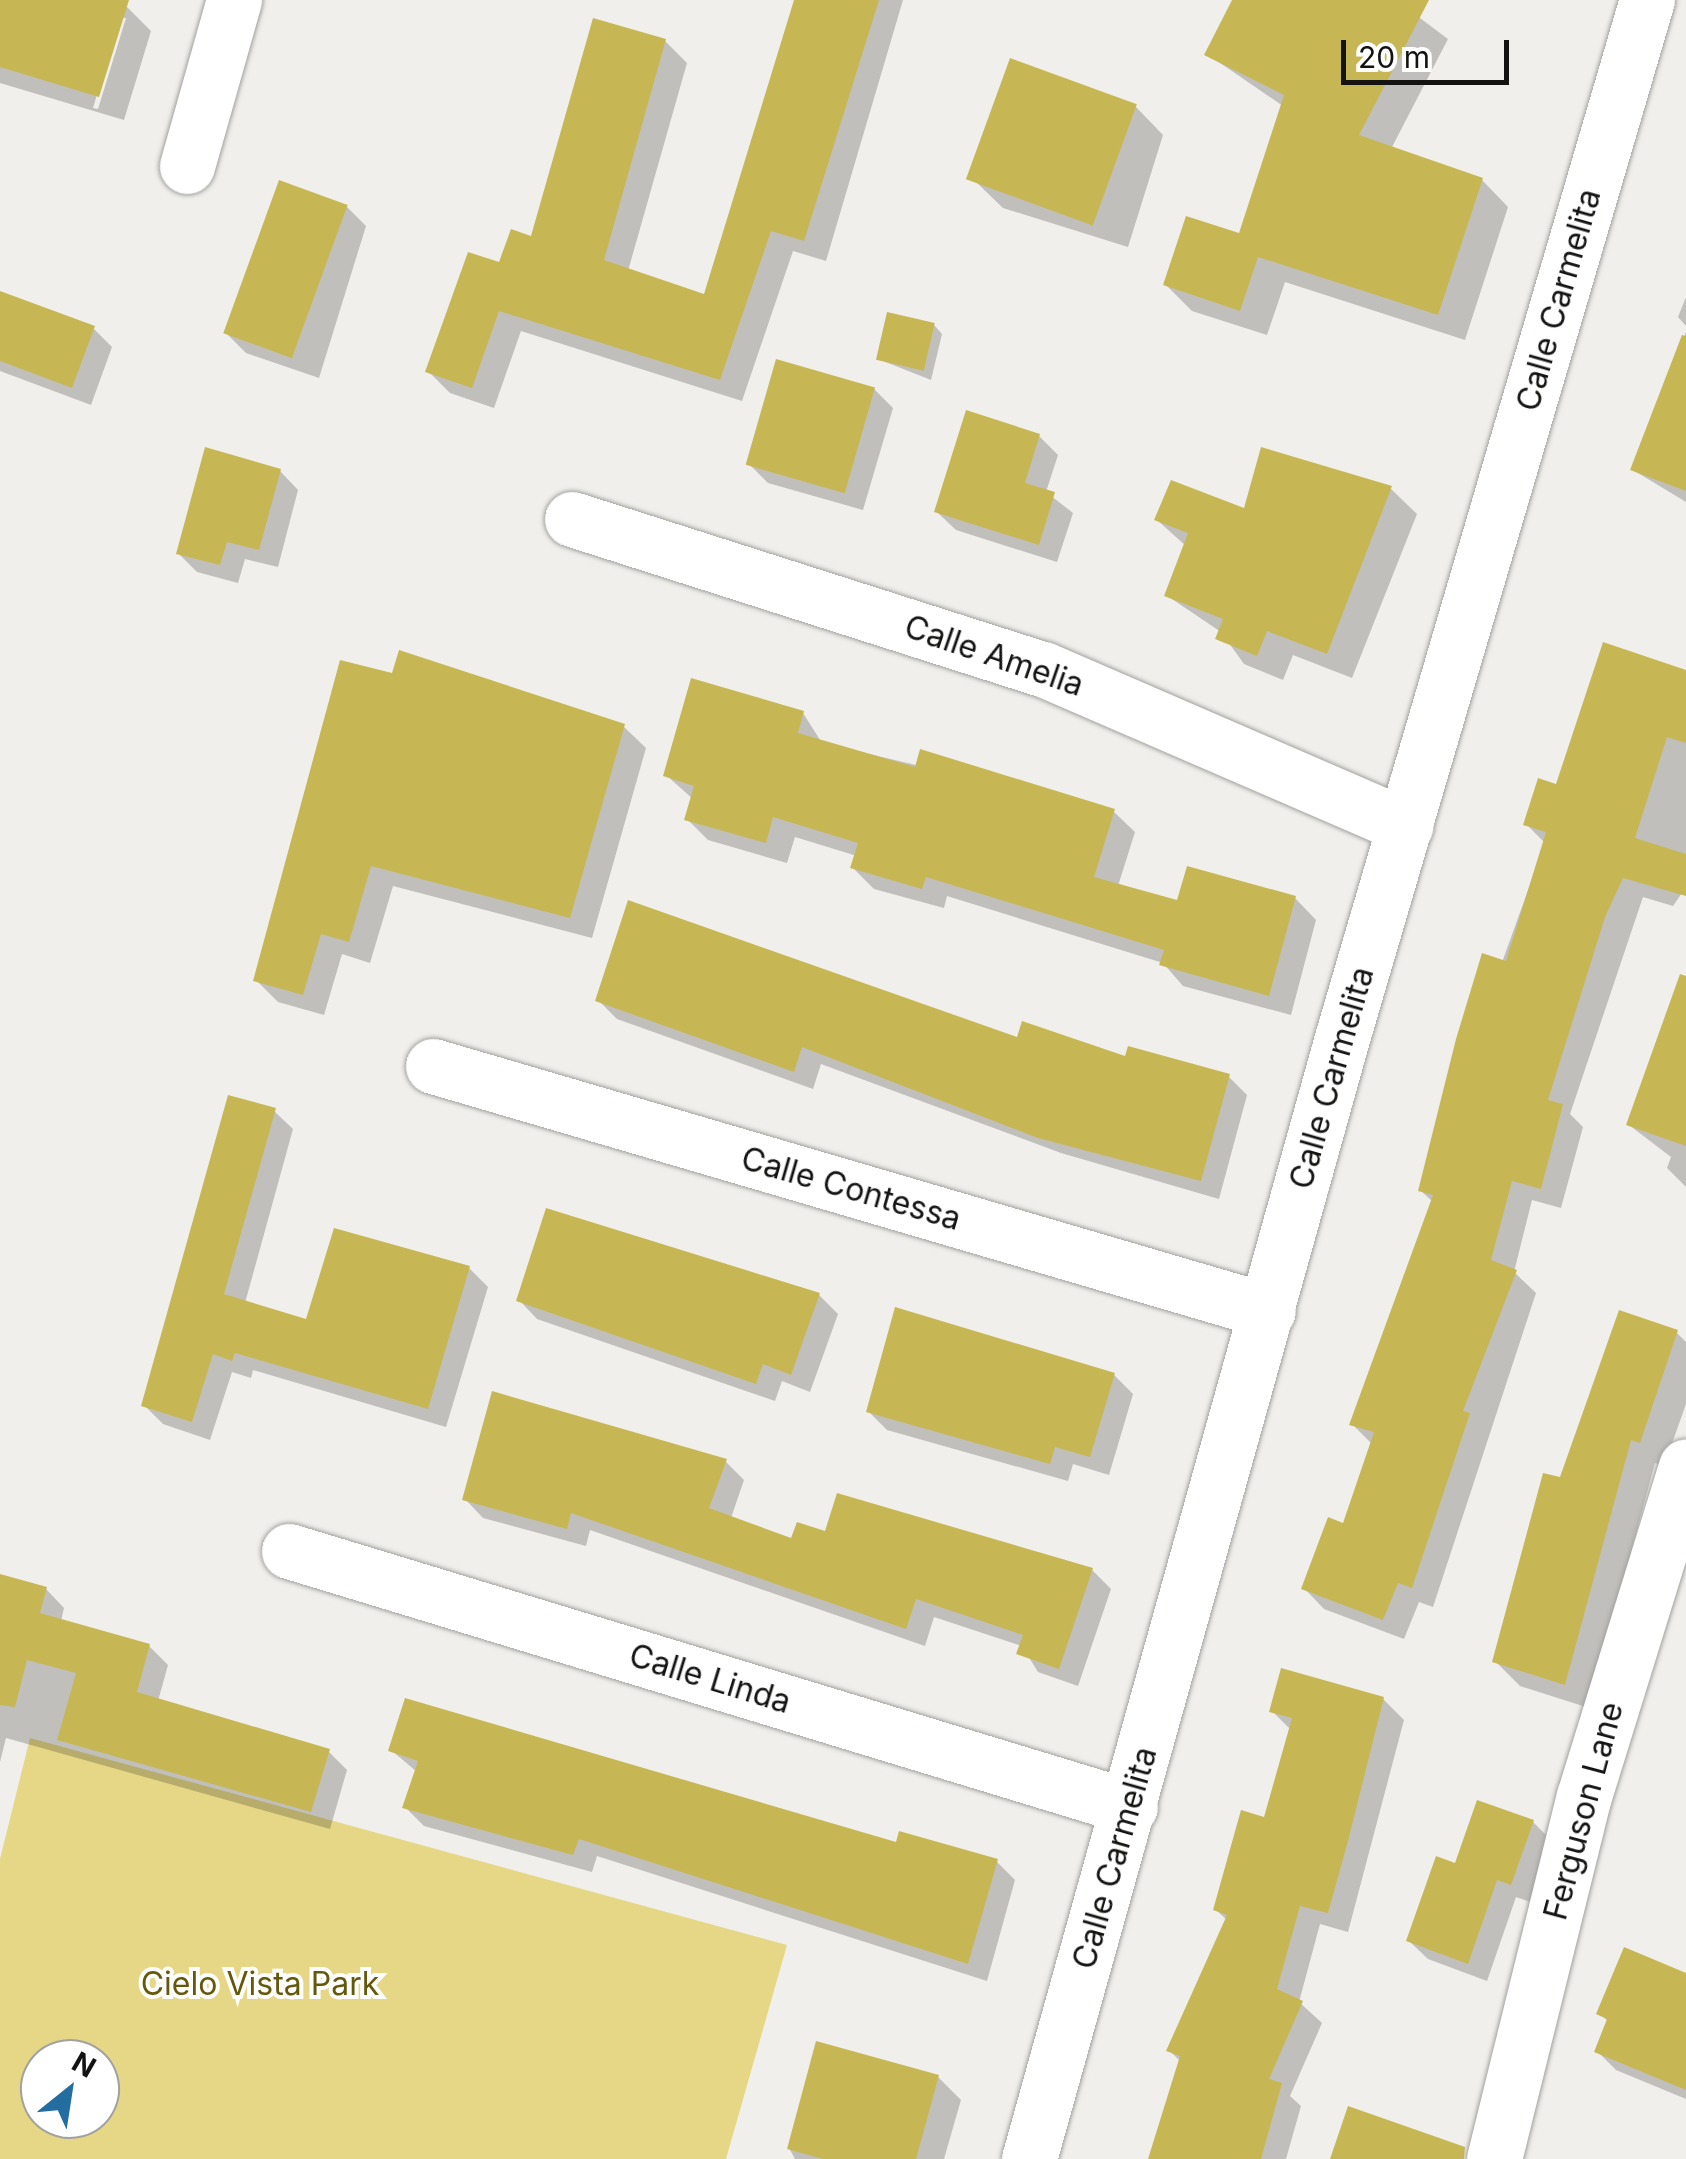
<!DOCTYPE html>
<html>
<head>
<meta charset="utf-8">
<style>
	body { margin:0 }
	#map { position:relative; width:1686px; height:2159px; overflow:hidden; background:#f0efec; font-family:Inter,sans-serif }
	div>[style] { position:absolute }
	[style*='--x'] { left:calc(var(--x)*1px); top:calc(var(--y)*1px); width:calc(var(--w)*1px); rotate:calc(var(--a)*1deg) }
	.green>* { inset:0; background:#e5d786 }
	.shadow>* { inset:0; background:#0003 }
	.building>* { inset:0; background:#c7b754; transform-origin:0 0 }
	.roads { filter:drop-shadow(0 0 2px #a2a19e) drop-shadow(0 0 2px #a2a19e) }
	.street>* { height:55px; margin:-27.5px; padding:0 27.5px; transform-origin:27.5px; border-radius:27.5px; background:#fff }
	span { translate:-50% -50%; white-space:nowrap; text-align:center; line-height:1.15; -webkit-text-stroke:8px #fff; paint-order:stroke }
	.street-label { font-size:32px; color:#141312 }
	.park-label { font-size:32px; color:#64580b }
	.north { position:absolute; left:20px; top:2039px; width:100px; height:100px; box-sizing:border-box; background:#fff; border:2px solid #a1a1a0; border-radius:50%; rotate:30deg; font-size:28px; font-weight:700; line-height:40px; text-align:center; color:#141312 }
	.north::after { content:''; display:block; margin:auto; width:35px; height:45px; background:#236da0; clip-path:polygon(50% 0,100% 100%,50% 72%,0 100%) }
	.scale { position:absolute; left:1341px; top:40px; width:168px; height:45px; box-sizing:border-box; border:5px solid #141312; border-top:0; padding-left:12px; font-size:30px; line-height:35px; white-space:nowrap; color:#141312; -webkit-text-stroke:8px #fff; paint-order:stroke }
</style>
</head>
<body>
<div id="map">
	<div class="green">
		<i style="clip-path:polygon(evenodd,30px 1738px,787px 1945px,726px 2159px,0 2159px,0 1859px,30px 1738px,40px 2059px,100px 2059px,100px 2119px,40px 2119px,40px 2059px)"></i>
	</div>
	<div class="shadow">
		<i style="clip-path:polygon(evenodd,0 0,126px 6px,151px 31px,124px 120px,0 83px,0 0,120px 18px,126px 18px,98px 109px,93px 108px,120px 18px)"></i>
		<i style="clip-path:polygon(797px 0,903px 0,826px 261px,793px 251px,742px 401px,521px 331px,494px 408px,450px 393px,428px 371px,500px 265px,533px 239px,665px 41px,687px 63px,628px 271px,705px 297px)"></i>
		<i style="clip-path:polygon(1235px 0,1396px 0,1448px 39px,1391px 149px,1482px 180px,1508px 207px,1465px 340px,1285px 282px,1267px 335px,1192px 311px,1166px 285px,1240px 237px,1283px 106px,1207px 54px)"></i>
		<i style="clip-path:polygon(1012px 61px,1136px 107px,1163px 135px,1128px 247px,1003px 208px,975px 181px)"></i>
		<i style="clip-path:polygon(347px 207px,366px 226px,319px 378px,246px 353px,227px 334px)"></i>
		<i style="clip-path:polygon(0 294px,93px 328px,112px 347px,91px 405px,0 371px)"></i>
		<i style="clip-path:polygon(1686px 297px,1686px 326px,1678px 317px)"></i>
		<i style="clip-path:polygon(934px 325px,942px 334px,931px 380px,878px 359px)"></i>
		<i style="clip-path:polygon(1686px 332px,1686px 502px,1633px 470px)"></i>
		<i style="clip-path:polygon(874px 389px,893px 408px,863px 510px,768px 483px,749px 464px)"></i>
		<i style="clip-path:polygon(1039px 436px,1058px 455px,1046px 492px,1073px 513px,1057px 562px,956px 530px,937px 512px)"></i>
		<i style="clip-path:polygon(1263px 450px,1391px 489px,1417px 514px,1352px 678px,1293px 655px,1283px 680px,1244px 664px,1221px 632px,1166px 595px,1186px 546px,1157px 520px,1245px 511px)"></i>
		<i style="clip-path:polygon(280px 471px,298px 490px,278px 567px,245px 559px,238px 583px,197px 572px,178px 553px)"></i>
		<i style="clip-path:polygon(342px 663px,624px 727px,646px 748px,592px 938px,393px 886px,370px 963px,342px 954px,324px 1015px,278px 1002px,256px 980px)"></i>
		<i style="clip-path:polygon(1686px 673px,1686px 887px,1673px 906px,1643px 897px,1570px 1114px,1583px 1127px,1561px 1208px,1532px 1200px,1514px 1272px,1536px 1293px,1433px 1607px,1419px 1602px,1404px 1639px,1324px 1609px,1304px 1588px,1345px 1527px,1372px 1444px,1352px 1424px,1433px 1202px,1420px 1190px,1545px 843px,1526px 824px)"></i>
		<i style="clip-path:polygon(803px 713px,822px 743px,1113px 811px,1135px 832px,1118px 886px,1179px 903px,1295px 898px,1316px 920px,1291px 1015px,1183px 986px,1163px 963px,947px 896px,944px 908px,874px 889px,853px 868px,857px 856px,795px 837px,787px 863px,708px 840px,687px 819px,693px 799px,666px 775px)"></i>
		<i style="clip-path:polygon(598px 1000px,1018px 1041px,1228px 1076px,1247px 1095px,1219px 1199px,1061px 1153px,821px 1064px,813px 1089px,617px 1019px)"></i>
		<i style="clip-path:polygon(1686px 1025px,1686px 1187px,1667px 1168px,1671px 1157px,1629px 1125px)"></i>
		<i style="clip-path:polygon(274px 1111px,293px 1129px,245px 1303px,308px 1323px,469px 1268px,488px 1287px,446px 1427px,253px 1370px,251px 1378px,232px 1372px,210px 1440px,163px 1424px,144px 1405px)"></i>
		<i style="clip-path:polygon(819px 1295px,838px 1314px,810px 1392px,782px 1381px,775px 1401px,537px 1319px,519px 1300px)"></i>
		<i style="clip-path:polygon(1677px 1333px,1686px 1342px,1686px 1404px,1664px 1466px,1655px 1463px,1589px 1708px,1520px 1686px,1495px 1661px,1561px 1480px)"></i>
		<i style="clip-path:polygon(1114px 1375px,1133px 1394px,1109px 1475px,1073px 1464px,1068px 1481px,887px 1430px,868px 1411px)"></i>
		<i style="clip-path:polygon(725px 1461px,744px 1480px,731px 1518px,793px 1542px,827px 1534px,1092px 1570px,1111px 1589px,1078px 1686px,1038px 1672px,1022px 1646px,934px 1617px,925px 1646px,590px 1530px,586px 1546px,483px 1518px,465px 1499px)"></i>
		<i style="clip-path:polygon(0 1576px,46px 1589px,64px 1608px,61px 1621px,149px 1646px,168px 1665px,158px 1701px,328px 1751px,347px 1770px,330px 1829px,6px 1738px,0 1762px)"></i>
		<i style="clip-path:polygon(1383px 1699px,1404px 1720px,1348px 1932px,1320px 1924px,1299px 2002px,1322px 2023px,1290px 2096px,1301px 2106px,1286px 2159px,1150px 2159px,1181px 2062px,1169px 2050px,1227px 1920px,1216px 1910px,1266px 1820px,1291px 1730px,1272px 1711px)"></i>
		<i style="clip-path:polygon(391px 1750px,996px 1861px,1015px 1880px,987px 1981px,597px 1856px,592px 1872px,424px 1826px,405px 1807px,417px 1772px)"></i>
		<i style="clip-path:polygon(1533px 1822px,1552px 1841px,1530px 1902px,1516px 1897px,1487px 1981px,1428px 1959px,1409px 1941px,1456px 1866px)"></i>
		<i style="clip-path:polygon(1686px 1975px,1686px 2099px,1616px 2070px,1597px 2051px,1609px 2022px,1599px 2013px)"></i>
		<i style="clip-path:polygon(938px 2077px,961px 2100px,944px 2159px,795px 2159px,789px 2148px)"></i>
	</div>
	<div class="building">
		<i style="clip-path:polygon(0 0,129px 0,99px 97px,0 67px)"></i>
		<i style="clip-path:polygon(794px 0,879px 0,804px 241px,771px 231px,720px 380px,499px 311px,472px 388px,425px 372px,468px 252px,499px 262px,511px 229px,531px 236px,593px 18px,666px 39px,604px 260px,704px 294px)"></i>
		<i style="clip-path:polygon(1232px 0,1429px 0,1359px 135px,1483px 178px,1438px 315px,1258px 257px,1240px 311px,1163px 285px,1186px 216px,1239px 233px,1284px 95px,1204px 55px)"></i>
		<i style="left:1010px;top:58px;width:135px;height:129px;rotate:20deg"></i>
		<i style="left:279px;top:180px;width:73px;height:163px;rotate:20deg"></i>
		<i style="clip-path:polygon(0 291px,95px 326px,72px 388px,0 361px)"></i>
		<i style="left:887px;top:312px;width:49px;height:49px;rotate:13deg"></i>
		<i style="clip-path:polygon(1682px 335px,1686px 336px,1686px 491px,1630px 470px)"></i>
		<i style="left:776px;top:359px;width:103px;height:110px;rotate:16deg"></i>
		<i style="clip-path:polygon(966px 410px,1040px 434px,1025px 483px,1055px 492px,1039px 545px,934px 512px)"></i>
		<i style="clip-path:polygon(205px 447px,281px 469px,259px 550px,227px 542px,220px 565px,176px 554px)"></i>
		<i style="clip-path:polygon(1261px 447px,1392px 486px,1327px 654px,1267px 631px,1257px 656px,1215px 639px,1223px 619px,1164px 596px,1188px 533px,1154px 520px,1171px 480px,1244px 508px)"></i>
		<i style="clip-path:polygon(1603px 642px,1686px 670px,1686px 743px,1667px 737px,1635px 838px,1686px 854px,1686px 896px,1623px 878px,1605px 917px,1548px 1100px,1563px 1104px,1541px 1189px,1512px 1181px,1491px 1260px,1517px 1270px,1463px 1411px,1470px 1413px,1412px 1588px,1398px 1583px,1383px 1620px,1301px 1589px,1328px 1517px,1343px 1523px,1374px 1432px,1349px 1425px,1433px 1195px,1418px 1191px,1456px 1039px,1482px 953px,1506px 961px,1546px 832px,1523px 825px,1538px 778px,1556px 784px)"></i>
		<i style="clip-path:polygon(399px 650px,625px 724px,570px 918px,371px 866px,349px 942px,321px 934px,303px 995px,253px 981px,340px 660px,392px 673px)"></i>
		<i style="clip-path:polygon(691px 678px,804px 711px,798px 733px,915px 767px,920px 749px,1115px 809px,1094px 877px,1177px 900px,1187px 866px,1296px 896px,1269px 996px,1159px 965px,1164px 950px,926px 877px,922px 889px,850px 868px,858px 843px,773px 817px,766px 843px,684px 820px,694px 786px,663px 776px)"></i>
		<i style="clip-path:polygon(628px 900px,1017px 1037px,1022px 1021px,1125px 1056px,1128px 1046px,1230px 1074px,1201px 1181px,1038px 1138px,802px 1047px,794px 1072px,595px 1001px)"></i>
		<i style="clip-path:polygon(1680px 974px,1686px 976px,1686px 1146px,1626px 1125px)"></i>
		<i style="clip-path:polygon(228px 1095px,276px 1108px,224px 1294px,306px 1319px,334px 1228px,470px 1266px,428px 1409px,235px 1353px,232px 1361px,213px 1354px,192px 1422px,141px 1406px)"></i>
		<i style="clip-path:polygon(546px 1208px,820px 1293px,791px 1375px,763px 1364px,756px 1384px,516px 1301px)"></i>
		<i style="clip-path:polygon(895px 1307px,1115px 1373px,1090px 1457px,1055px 1447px,1050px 1464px,866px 1412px)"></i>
		<i style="clip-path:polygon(1619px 1310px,1678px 1330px,1640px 1443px,1631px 1440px,1565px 1685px,1492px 1662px,1543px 1473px,1560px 1477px)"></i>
		<i style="clip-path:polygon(492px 1391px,727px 1459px,709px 1508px,791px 1538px,797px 1522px,825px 1531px,837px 1493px,1093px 1568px,1059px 1669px,1016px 1654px,1023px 1635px,916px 1599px,906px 1629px,571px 1513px,567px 1529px,462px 1500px)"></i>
		<i style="clip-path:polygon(0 1574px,47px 1587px,40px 1613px,150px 1644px,137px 1692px,330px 1749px,311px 1812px,57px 1740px,76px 1673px,27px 1660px,15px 1707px,0 1705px)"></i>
		<i style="clip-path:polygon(1281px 1668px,1384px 1697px,1348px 1841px,1328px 1913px,1300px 1906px,1277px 1989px,1303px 2001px,1269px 2079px,1282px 2083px,1261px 2159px,1148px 2159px,1180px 2056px,1166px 2051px,1227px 1915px,1213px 1910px,1241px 1810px,1264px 1817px,1292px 1718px,1269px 1712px)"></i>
		<i style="clip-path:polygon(405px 1698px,896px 1842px,899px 1831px,998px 1859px,968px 1964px,579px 1839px,573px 1855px,402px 1808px,418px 1761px,388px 1751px)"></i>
		<i style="clip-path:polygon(1477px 1800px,1534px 1820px,1511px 1885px,1497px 1880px,1468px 1964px,1406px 1941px,1436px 1856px,1455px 1863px)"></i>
		<i style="clip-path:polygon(1624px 1947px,1686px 1973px,1686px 2090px,1594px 2052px,1607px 2019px,1596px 2014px)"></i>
		<i style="clip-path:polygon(816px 2041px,939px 2075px,916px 2159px,823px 2159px,787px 2149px)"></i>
		<i style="clip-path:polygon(1348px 2106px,1465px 2147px,1464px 2159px,1330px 2159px)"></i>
	</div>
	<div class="roads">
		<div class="street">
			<i style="--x:187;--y:166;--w:173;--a:-74.2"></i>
			<i style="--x:572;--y:519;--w:494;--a:17.7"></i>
			<i style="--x:1043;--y:669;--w:395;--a:23.4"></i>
			<i style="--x:433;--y:1066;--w:870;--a:16.35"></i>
			<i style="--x:289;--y:1551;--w:879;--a:16.93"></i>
			<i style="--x:1029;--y:2159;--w:1164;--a:-74.4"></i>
			<i style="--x:1342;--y:1038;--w:1082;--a:-73.63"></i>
			<i style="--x:1494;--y:2159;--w:374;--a:-76.1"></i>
			<i style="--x:1584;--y:1796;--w:345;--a:-72.8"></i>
		</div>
	</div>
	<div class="street-label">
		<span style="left:1559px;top:300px;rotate:-74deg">Calle Carmelita</span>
		<span style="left:994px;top:656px;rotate:19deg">Calle Amelia</span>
		<span style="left:1332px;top:1078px;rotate:-74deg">Calle Carmelita</span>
		<span style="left:851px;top:1189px;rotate:16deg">Calle Contessa</span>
		<span style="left:710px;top:1679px;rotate:17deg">Calle Linda</span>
		<span style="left:1584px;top:1811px;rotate:-75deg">Ferguson Lane</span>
		<span style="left:1115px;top:1858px;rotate:-74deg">Calle Carmelita</span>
	</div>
	<div class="park-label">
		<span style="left:260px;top:1984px">Cielo Vista Park</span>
	</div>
	<div class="north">N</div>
	<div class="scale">20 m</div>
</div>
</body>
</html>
